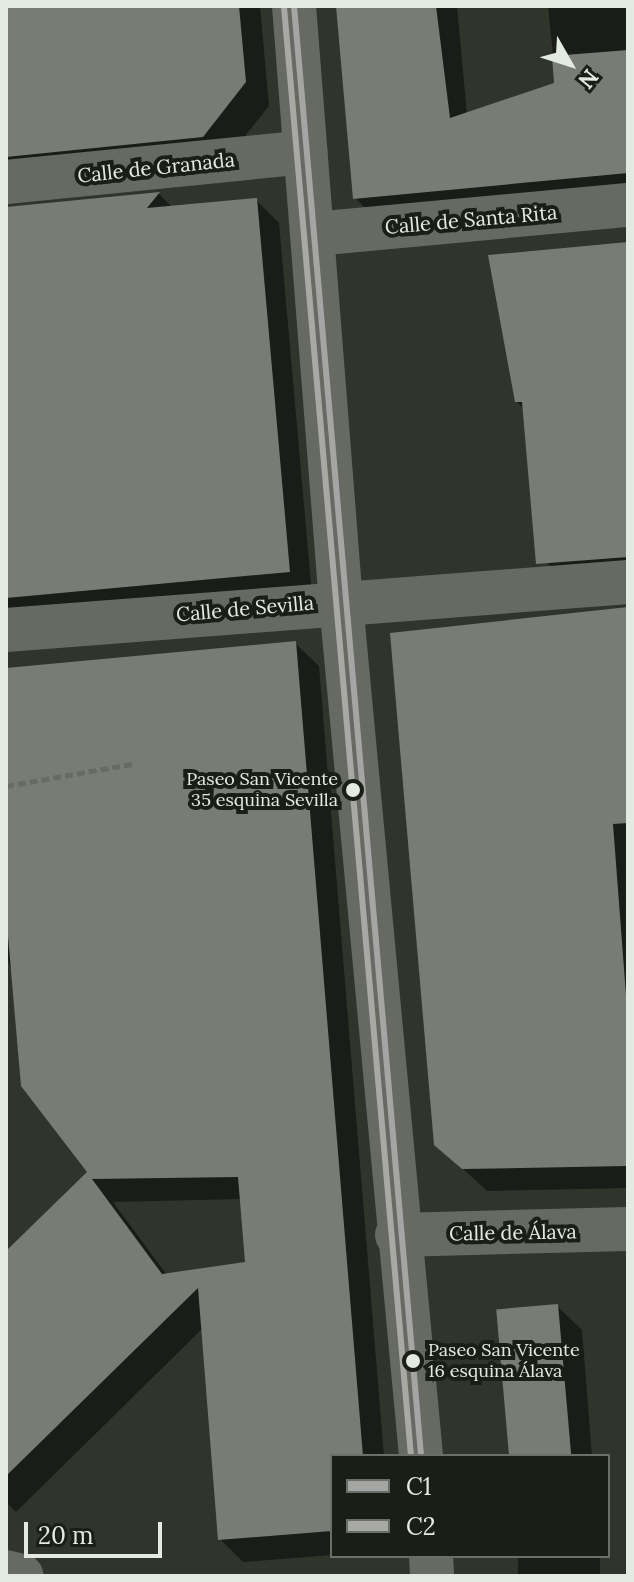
<!DOCTYPE html>
<html>
<head>
<meta charset="utf-8">
<style>
	body { margin:0 }
	#map { position:relative; width:634px; height:1582px; overflow:hidden; background:#30352c; font-family:Lora,serif }
	div>[style] { position:absolute }
	[style*='--x'] { left:calc(var(--x)*1px); top:calc(var(--y)*1px); width:calc(var(--w)*1px); rotate:calc(var(--a)*1deg) }
	.shadow>* { inset:0; background:#0007; transform-origin:0 0 }
	.building>* { inset:0; background:#787c75; transform-origin:0 0 }
	.path>* { height:5px; margin-top:-2.5px; transform-origin:0; background:repeating-linear-gradient(90deg,#676b64 0 8px,transparent 0 12px) }
	.minor>* { height:44px; margin:-22px; padding:0 22px; transform-origin:22px; border-radius:22px; background:#666a63 }
	.bus-1>* { height:6px; margin:-3px; padding:0 3px; transform-origin:3px; border-radius:3px; background:#a5a5a3 }
	.bus-2>* { height:6px; margin:-3px; padding:0 3px; transform-origin:3px; border-radius:3px; background:#a8a8a4 }
	.dots>* { width:22px; height:22px; translate:-50% -50%; box-sizing:border-box; border:4px solid #1a1e17; border-radius:50% }
	span { translate:-50% -50%; white-space:nowrap; text-align:center; line-height:1.15; -webkit-text-stroke:8px #1a1e17; paint-order:stroke }
	.bus-label { font-size:18px; color:#e3eadf }
	.right { translate:-100% -50%; text-align:right }
	.left { translate:0 -50%; text-align:left }
	.street-label { font-size:20px; color:#e3eadf }
	.frame { position:absolute; inset:0; border:8px solid #e3eadf; pointer-events:none }
	.legend { position:absolute; left:330px; top:1454px; width:280px; height:104px; box-sizing:border-box; background:#1a1e17; border:2px solid #6a7067; margin:0; padding:10px 14px; list-style:none; font-size:24px; color:#e3eadf }
	.legend li { display:flex; align-items:center; gap:16px; height:40px }
	.legend b { width:40px; border:2px solid #6a7067 }
	.north { position:absolute; left:530px; top:24px; width:80px; height:80px; -webkit-text-stroke:6px #1a1e17; paint-order:stroke; rotate:129deg; font-size:22px; font-weight:700; line-height:32px; text-align:center; color:#e3eadf }
	.north::after { content:''; display:block; margin:auto; width:28px; height:36px; background:#e3eadf; clip-path:polygon(50% 0,100% 100%,50% 72%,0 100%) }
	.scale { position:absolute; left:24px; top:1522px; width:138px; height:36px; box-sizing:border-box; border:4px solid #e3eadf; border-top:0; padding-left:10px; font-size:24px; line-height:28px; white-space:nowrap; color:#e3eadf; -webkit-text-stroke:6px #1a1e17; paint-order:stroke }
</style>
</head>
<body>
<div id="map">
	<div class="shadow">
		<i style="clip-path:polygon(6px 6px,260px 6px,269px 106px,226px 160px,6px 202px)"></i>
		<i style="clip-path:polygon(338px 6px,457px 6px,467px 115px,556px 85px,548px 6px,628px 6px,628px 193px,375px 217px,355px 198px)"></i>
		<i style="clip-path:polygon(159px 194px,172px 207px,256px 200px,279px 223px,312px 595px,6px 623px,6px 208px)"></i>
		<i style="clip-path:polygon(628px 243px,628px 567px,557px 573px,537px 552px,524px 409px,516px 401px)"></i>
		<i style="clip-path:polygon(628px 616px,628px 1188px,487px 1191px,436px 1144px)"></i>
		<i style="clip-path:polygon(evenodd,295px 643px,319px 666px,384px 1456px,332px 1456px,332px 1555px,243px 1562px,220px 1539px,203px 1328px,16px 1512px,6px 1502px,6px 1254px,90px 1172px,6px 956px,6px 670px,295px 643px,242px 1199px,248px 1264px,167px 1275px,113px 1202px,242px 1199px)"></i>
		<i style="clip-path:polygon(558px 1307px,582px 1330px,592px 1456px,510px 1456px)"></i>
		<i style="left:518px;top:1556px;width:82px;height:20px"></i>
	</div>
	<div class="building">
		<i style="clip-path:polygon(6px 6px,239px 6px,246px 82px,203px 137px,6px 157px)"></i>
		<i style="clip-path:polygon(336px 6px,436px 6px,450px 118px,554px 83px,552px 56px,628px 50px,628px 173px,353px 199px)"></i>
		<i style="clip-path:polygon(160px 192px,147px 208px,257px 198px,290px 572px,6px 598px,6px 207px)"></i>
		<i style="clip-path:polygon(628px 242px,628px 557px,536px 564px,522px 402px,515px 402px,488px 255px)"></i>
		<i style="clip-path:polygon(628px 607px,628px 823px,613px 824px,628px 1021px,628px 1166px,462px 1169px,434px 1145px,390px 633px)"></i>
		<i style="clip-path:polygon(evenodd,296px 641px,363px 1456px,332px 1456px,332px 1531px,218px 1540px,198px 1288px,6px 1476px,6px 1251px,87px 1172px,21px 1086px,6px 913px,6px 668px,296px 641px,238px 1177px,245px 1262px,162px 1274px,92px 1179px,238px 1177px)"></i>
		<i style="left:558px;top:1304px;width:152px;height:62px;rotate:85deg"></i>
	</div>
	<div class="path">
		<i style="--x:6;--y:786;--w:128;--a:-9.9"></i>
	</div>
	<div class="minor">
		<i style="--x:294;--y:6;--w:599;--a:85.5"></i>
		<i style="--x:341;--y:603;--w:857;--a:84.64"></i>
		<i style="--x:6;--y:182;--w:301;--a:-5.7"></i>
		<i style="--x:314;--y:234;--w:315;--a:-5.3"></i>
		<i style="--x:6;--y:630;--w:624;--a:-4.41"></i>
		<i style="--x:397;--y:1235;--w:231;--a:-1.5"></i>
		<i style="--x:431;--y:1556;--w:20;--a:87"></i>
		<i style="--x:6;--y:1572;--w:16;--a:14"></i>
	</div>
	<div class="bus-1">
		<i style="--x:294;--y:6;--w:1456;--a:84.99"></i>
	</div>
	<div class="bus-2">
		<i style="--x:284;--y:7;--w:1455;--a:84.99"></i>
	</div>
	<div class="dots">
		<i style="left:353px;top:790px;background:#e3eadf"></i>
		<i style="left:413px;top:1361px;background:#e3eadf"></i>
	</div>
	<div class="bus-label">
		<span class="right" style="left:338px;top:790px">Paseo San Vicente<br>35 esquina Sevilla</span>
		<span class="left" style="left:428px;top:1361px">Paseo San Vicente<br>16 esquina Álava</span>
	</div>
	<div class="street-label">
		<span style="left:156px;top:167px;rotate:-6deg">Calle de Granada</span>
		<span style="left:471px;top:219px;rotate:-5deg">Calle de Santa Rita</span>
		<span style="left:245px;top:608px;rotate:-5deg">Calle de Sevilla</span>
		<span style="left:513px;top:1232px;rotate:-1deg">Calle de Álava</span>
	</div>
	<div class="frame"></div>
	<ul class="legend">
	<li><b style="height:10px;background:#a5a5a3"></b>C1</li>
	<li><b style="height:10px;background:#a8a8a4"></b>C2</li>
	</ul>
	<div class="north">N</div>
	<div class="scale">20 m</div>
</div>
</body>
</html>
